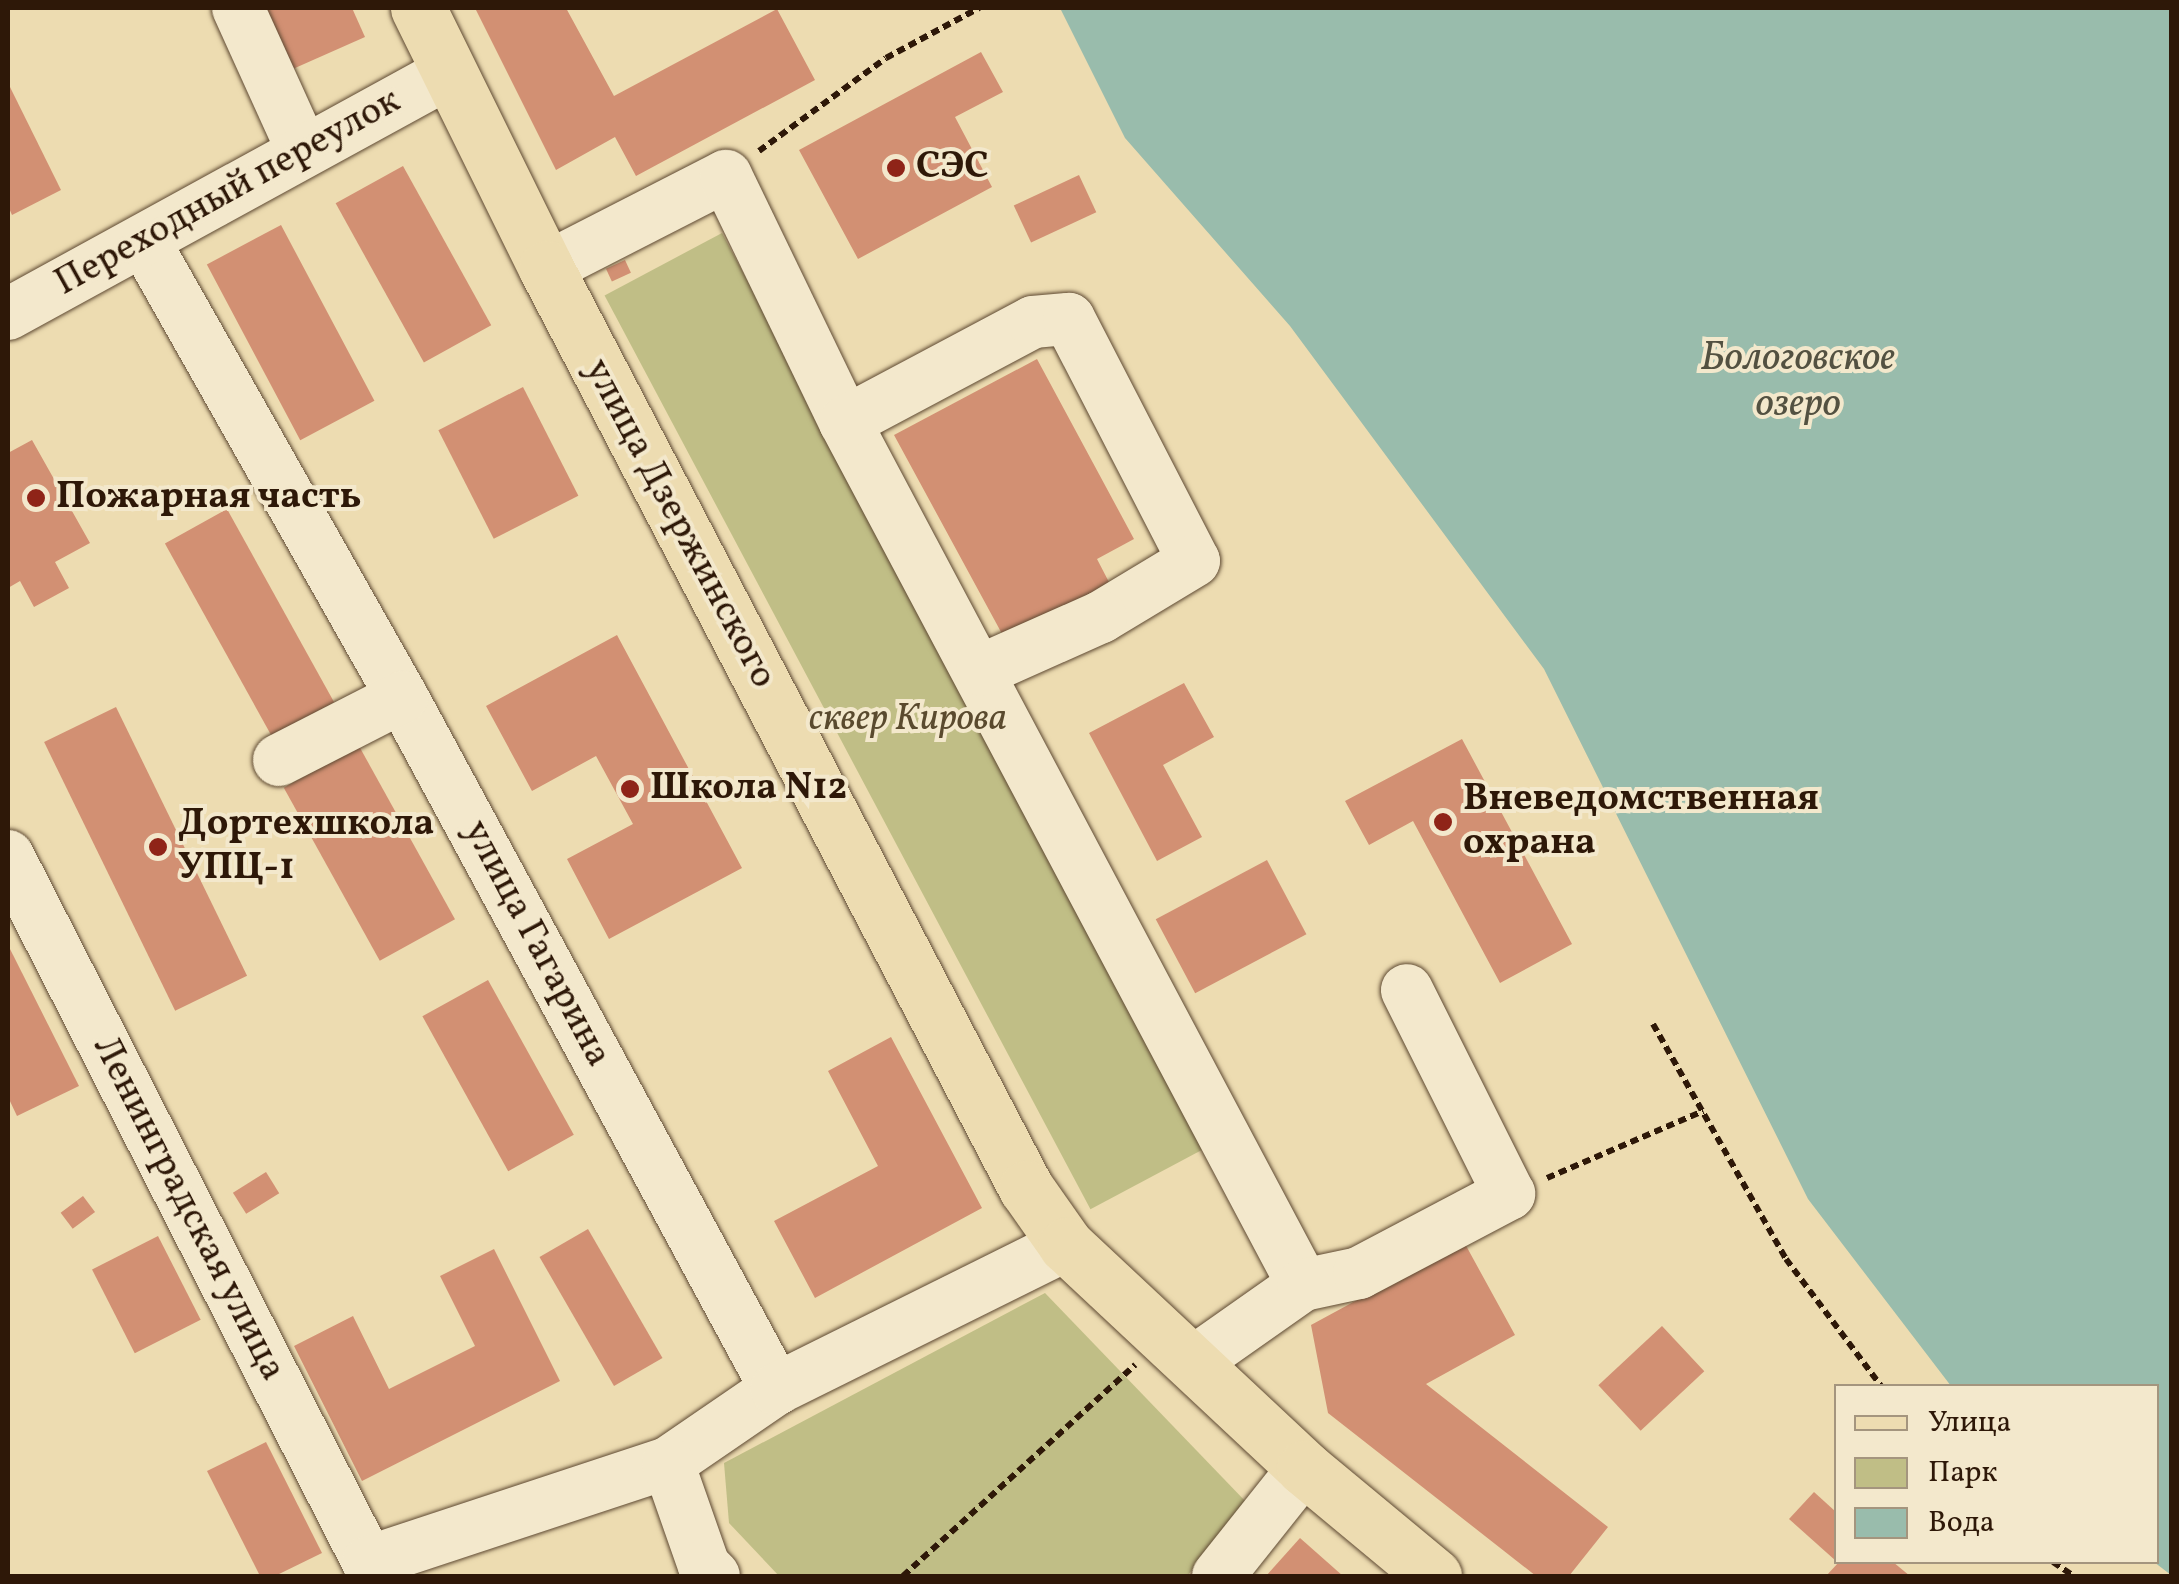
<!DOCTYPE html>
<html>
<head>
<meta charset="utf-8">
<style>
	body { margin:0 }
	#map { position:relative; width:2179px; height:1584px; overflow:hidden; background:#eddcb1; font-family:Vollkorn,serif }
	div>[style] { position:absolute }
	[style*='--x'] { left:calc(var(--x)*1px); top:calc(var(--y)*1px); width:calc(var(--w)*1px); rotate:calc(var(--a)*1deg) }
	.green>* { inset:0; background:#c0be86; transform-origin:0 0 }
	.water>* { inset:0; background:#99bcac }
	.building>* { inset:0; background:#d29073; transform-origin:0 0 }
	.path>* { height:6px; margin-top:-3px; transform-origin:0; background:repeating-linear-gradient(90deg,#2e1808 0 8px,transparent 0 13px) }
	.roads { filter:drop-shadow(0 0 2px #5e4932) drop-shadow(0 0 2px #5e4932) }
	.minor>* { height:52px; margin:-26px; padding:0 26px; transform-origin:26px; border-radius:26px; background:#f3e8cc }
	.major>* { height:55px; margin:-27.5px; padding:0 27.5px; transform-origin:27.5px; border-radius:27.5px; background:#eddcb1 }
	.dots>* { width:28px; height:28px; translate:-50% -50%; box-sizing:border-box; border:5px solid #f3e8cc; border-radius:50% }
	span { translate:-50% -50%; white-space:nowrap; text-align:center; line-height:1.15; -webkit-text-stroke:8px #f3e8cc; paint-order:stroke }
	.poi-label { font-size:38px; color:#2e1808; font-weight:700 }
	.left { translate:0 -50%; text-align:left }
	.street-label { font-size:38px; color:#2e1808 }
	.park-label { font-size:38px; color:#5a4a2e; font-style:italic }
	.water-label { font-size:40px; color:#535141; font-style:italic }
	.frame { position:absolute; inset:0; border:10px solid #2e1808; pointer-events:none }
	.legend { position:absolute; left:1834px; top:1384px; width:325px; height:180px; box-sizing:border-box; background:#f3e8cc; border:2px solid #a4957e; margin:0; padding:12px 18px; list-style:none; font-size:30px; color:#2e1808 }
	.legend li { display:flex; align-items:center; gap:20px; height:50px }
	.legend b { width:50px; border:2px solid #a4957e }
</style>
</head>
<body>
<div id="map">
	<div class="green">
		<i style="left:722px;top:233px;width:1035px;height:133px;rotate:62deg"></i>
		<i style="clip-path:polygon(1045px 1293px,1248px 1504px,1187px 1576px,779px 1576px,729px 1523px,724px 1463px)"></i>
	</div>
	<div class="water">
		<i style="clip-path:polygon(1060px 8px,2171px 8px,2171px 1575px,2154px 1562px,2156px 1386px,1951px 1386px,1808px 1199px,1544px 669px,1290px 326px,1125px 138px)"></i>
	</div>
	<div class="building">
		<i style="clip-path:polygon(257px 8px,352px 8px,365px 37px,286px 72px)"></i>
		<i style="clip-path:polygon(475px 8px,566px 8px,614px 96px,777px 9px,815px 80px,636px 176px,615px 137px,556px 170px)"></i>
		<i style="clip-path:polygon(981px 52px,1003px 92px,955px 117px,992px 187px,858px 259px,799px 150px)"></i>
		<i style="clip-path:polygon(8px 83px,61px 190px,12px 215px,8px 206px)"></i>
		<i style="left:403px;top:166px;width:182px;height:77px;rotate:61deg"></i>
		<i style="left:1079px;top:175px;width:41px;height:72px;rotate:65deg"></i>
		<i style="left:281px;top:225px;width:199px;height:84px;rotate:62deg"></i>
		<i style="left:625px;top:260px;width:14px;height:21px;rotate:65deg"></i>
		<i style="clip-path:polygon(1037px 359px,1134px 539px,1097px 559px,1111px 586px,1007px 643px,894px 435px)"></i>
		<i style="left:523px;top:387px;width:122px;height:95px;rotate:63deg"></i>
		<i style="clip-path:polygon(32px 440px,90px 543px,55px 562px,69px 588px,34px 607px,20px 581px,8px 588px,8px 453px)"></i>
		<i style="left:227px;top:509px;width:221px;height:71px;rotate:61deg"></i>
		<i style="clip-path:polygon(617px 635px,742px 868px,609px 939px,567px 859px,633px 824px,596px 756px,532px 791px,486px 706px)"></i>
		<i style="clip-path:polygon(1184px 683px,1214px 737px,1163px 765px,1202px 837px,1157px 861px,1089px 733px)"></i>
		<i style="left:116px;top:707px;width:299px;height:80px;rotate:64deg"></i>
		<i style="clip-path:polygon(1462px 739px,1572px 944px,1500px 983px,1413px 821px,1369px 845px,1345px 801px)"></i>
		<i style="left:359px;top:746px;width:198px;height:86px;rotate:61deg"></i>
		<i style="left:1267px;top:860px;width:84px;height:126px;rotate:62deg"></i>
		<i style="clip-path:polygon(8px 945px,79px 1086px,17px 1116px,8px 1097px)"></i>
		<i style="left:488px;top:980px;width:177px;height:75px;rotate:61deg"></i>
		<i style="clip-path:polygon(891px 1037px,982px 1208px,815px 1298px,774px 1221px,878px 1166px,828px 1071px)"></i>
		<i style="left:266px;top:1172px;width:25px;height:39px;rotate:58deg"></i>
		<i style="left:83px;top:1196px;width:20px;height:28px;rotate:53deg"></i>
		<i style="left:588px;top:1229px;width:149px;height:56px;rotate:60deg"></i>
		<i style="left:158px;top:1236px;width:94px;height:74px;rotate:63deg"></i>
		<i style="clip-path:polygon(1464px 1242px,1515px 1335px,1426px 1384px,1608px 1527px,1569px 1576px,1536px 1576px,1328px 1413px,1311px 1325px)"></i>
		<i style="clip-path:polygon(494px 1249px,560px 1381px,362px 1481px,294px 1346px,353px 1316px,389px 1389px,475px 1346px,440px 1276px)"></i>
		<i style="left:1662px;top:1326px;width:62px;height:87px;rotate:47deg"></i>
		<i style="clip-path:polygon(266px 1442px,322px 1553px,275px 1576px,260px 1576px,207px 1471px)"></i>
		<i style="clip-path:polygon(1814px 1492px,1836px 1512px,1836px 1561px,1789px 1519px)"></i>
		<i style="clip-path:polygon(1300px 1538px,1343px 1576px,1266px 1576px)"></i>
		<i style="clip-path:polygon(1839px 1562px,1893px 1562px,1910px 1576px,1826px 1576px)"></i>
	</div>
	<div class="path">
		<i style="--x:759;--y:151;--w:157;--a:-36.2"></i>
		<i style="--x:886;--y:58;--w:106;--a:-28.3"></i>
		<i style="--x:1653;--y:1024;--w:270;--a:60.5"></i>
		<i style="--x:1786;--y:1259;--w:159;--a:53.2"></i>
		<i style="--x:1547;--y:1178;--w:170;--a:-23.2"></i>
		<i style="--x:2053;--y:1562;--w:25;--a:34"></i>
		<i style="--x:903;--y:1576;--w:314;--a:-42.3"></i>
	</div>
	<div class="roads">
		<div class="minor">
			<i style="--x:238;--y:8;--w:157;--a:65.6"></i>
			<i style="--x:144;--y:241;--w:524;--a:60.5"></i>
			<i style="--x:402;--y:697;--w:787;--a:61.61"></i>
			<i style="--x:546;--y:268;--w:202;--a:-27.1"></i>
			<i style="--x:726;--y:176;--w:273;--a:64.2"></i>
			<i style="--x:845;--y:422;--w:977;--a:62.04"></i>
			<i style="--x:1303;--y:1285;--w:136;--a:144.9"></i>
			<i style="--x:8;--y:314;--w:502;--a:-28.71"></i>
			<i style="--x:845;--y:422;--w:213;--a:-28"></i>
			<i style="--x:1033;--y:322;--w:36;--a:-5"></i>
			<i style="--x:1069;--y:319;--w:272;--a:62.7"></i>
			<i style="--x:1194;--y:561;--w:109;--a:148.9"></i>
			<i style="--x:1101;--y:617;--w:130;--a:156"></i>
			<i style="--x:279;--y:760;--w:138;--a:-27.1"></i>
			<i style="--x:8;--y:856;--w:792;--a:62.98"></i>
			<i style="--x:368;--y:1562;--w:316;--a:-18.3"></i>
			<i style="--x:668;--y:1463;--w:131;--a:-34.4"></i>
			<i style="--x:776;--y:1389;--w:324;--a:-26.4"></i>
			<i style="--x:1303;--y:1285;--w:57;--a:-12.1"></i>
			<i style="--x:1359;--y:1273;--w:170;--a:-27.8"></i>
			<i style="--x:1509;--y:1194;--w:228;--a:-116.6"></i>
			<i style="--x:668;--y:1463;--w:109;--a:70.7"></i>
			<i style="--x:704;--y:1566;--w:14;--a:45"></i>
			<i style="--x:1218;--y:1576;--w:138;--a:-51.5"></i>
		</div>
		<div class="major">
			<i style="--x:418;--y:8;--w:290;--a:63.8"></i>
			<i style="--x:546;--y:268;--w:1038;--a:62.45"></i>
			<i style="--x:1026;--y:1188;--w:70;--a:54.9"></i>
			<i style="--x:1066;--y:1245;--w:326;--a:43.1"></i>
			<i style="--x:1304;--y:1468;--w:169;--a:39.7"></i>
		</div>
	</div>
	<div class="dots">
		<i style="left:896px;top:168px;background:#8f2418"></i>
		<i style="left:36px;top:498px;background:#8f2418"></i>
		<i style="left:630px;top:789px;background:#8f2418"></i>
		<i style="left:1443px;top:822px;background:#8f2418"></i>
		<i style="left:158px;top:847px;background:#8f2418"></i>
	</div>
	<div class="poi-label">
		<span class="left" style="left:916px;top:168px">СЭС</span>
		<span class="left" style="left:56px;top:498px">Пожарная часть</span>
		<span class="left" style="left:650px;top:789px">Школа N12</span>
		<span class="left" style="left:1463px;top:822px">Вневедомственная<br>охрана</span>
		<span class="left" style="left:178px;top:847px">Дортехшкола<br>УПЦ-1</span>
	</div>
	<div class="street-label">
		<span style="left:228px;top:193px;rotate:-29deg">Переходный переулок</span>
		<span style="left:679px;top:524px;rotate:62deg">улица Дзержинского</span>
		<span style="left:536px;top:944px;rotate:62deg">улица Гагарина</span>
		<span style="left:188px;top:1209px;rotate:63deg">Ленинградская улица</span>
	</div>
	<div class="park-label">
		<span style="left:908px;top:720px">сквер Кирова</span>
	</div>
	<div class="water-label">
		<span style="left:1798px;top:382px">Бологовское<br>озеро</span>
	</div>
	<div class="frame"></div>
	<ul class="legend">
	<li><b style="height:12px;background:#eddcb1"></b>Улица</li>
	<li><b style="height:28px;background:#c0be86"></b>Парк</li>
	<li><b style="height:28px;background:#99bcac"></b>Вода</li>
	</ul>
</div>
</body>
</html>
